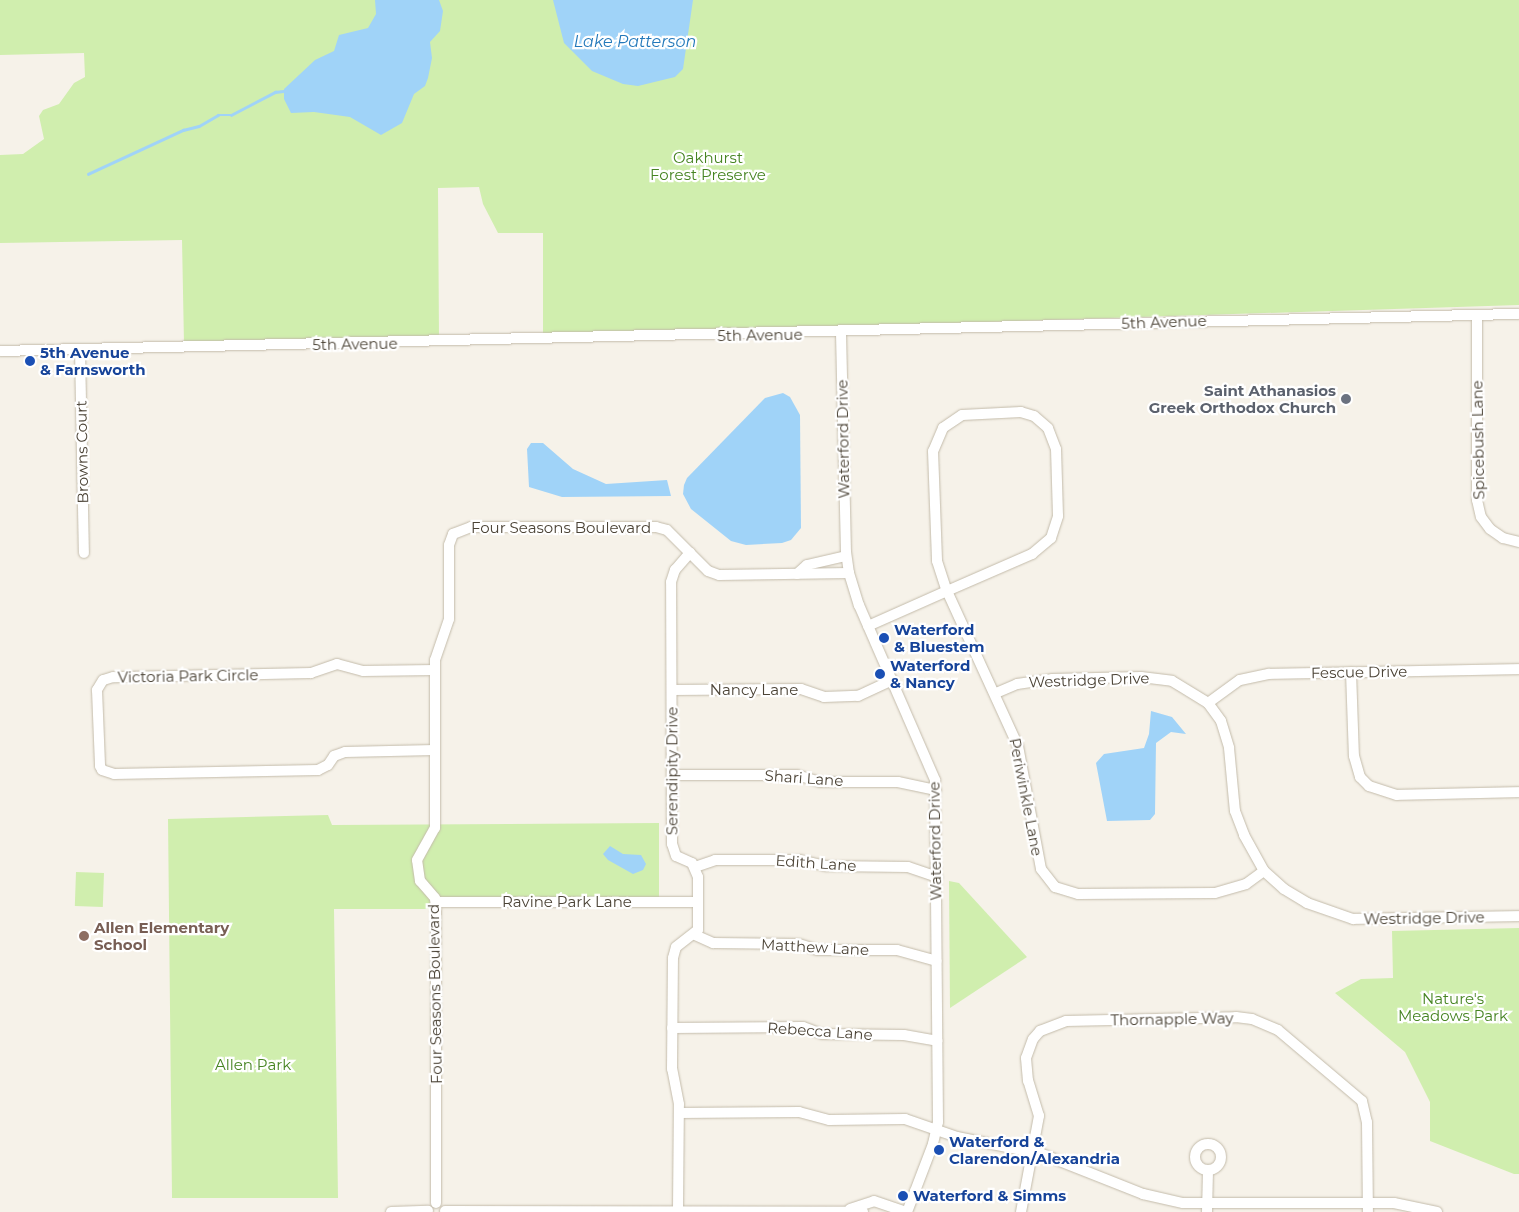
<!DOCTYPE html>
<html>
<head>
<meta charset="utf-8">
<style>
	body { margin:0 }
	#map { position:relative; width:1519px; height:1212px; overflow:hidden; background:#f6f2e9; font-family:Montserrat,sans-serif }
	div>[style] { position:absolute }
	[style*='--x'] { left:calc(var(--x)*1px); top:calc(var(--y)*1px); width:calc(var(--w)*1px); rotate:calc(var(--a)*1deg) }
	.green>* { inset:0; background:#d0eeae; transform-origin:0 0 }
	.water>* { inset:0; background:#a0d3f8 }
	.stream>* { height:2.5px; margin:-1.25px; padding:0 1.25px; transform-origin:1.25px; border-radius:1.25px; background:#a0d3f8 }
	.roads { filter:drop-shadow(0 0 1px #c3bbaa) drop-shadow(0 0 1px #c3bbaa) }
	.minor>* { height:10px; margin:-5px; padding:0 5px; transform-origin:5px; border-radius:5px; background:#fff }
	.minor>.ring { margin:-5px; padding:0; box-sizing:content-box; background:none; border:10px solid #fff; border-radius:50% }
	.dots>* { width:14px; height:14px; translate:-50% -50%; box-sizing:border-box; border:2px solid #fff; border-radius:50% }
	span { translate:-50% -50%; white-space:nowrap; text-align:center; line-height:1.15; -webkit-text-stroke:4.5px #fff; paint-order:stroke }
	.park-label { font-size:15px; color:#468422 }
	.street-label { font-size:15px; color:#4b4336 }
	.transit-label { font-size:15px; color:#164399; font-weight:700 }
	.left { translate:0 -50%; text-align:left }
	.worship-label { font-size:15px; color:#5b616d; font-weight:700 }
	.right { translate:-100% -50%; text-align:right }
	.education-label { font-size:15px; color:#785e54; font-weight:700 }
	.water-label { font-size:16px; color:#2278ba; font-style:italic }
</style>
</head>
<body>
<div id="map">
	<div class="green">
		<i style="clip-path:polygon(0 0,1519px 0,1519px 305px,543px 336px,543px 233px,498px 233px,483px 204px,479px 187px,438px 188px,439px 337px,184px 344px,182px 240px,0 243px,0 155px,23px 154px,44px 139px,39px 116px,43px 110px,59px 104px,74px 83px,85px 77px,84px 53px,0 55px)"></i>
		<i style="clip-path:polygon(328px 815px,332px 825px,659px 823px,659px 897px,430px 898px,430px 909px,334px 909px,338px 1198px,172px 1198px,168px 819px)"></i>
		<i style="left:76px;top:872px;width:28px;height:34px;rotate:2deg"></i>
		<i style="clip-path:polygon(949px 881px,959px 883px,1027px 957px,950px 1008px)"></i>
		<i style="clip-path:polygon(1519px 928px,1519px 1174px,1514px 1174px,1430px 1141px,1430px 1102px,1405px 1052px,1335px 993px,1361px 979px,1393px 978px,1392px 931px)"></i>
	</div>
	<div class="water">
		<i style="clip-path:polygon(375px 0,439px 0,443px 11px,440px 31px,430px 42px,432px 58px,428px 78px,425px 86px,414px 94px,402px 123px,381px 135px,350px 117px,314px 112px,291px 113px,284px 99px,284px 89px,315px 60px,334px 51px,339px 35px,368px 28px,376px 14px)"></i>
		<i style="clip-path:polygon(553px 0,693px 0,683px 69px,675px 77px,638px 86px,623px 84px,592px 71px,564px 43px)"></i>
		<i style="clip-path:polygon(783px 393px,790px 397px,800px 415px,801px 528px,791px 540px,782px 543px,746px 545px,731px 541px,691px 509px,683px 494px,684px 485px,687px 478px,765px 398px)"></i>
		<i style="clip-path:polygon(531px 443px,543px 443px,573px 469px,606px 484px,667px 480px,671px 496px,562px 497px,529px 487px,527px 449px)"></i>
		<i style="clip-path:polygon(1151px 711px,1172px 717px,1186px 734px,1171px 732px,1156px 743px,1155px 814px,1150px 820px,1107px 821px,1096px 763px,1104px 754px,1144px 748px,1149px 734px)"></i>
		<i style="clip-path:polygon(610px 846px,623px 854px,641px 855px,646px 864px,643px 870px,633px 874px,608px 860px,603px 854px)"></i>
	</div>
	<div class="stream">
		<i style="--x:88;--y:174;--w:105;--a:-24.9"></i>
		<i style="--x:183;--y:130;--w:16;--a:-14"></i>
		<i style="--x:199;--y:126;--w:22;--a:-30"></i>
		<i style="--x:218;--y:115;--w:13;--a:0"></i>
		<i style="--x:231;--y:115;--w:50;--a:-27.6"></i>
		<i style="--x:275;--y:92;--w:8;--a:-7"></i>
	</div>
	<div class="roads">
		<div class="minor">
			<i style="--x:1477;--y:315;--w:185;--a:90"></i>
			<i style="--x:1477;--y:500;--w:17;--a:77"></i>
			<i style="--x:1481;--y:517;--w:15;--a:53"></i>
			<i style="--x:1490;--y:529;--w:16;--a:35"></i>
			<i style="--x:1503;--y:538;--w:16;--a:14"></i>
			<i style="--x:841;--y:333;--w:219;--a:88.7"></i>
			<i style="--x:846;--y:552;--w:21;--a:82"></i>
			<i style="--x:849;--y:573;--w:34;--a:73"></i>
			<i style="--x:859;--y:605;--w:191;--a:66.5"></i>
			<i style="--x:935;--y:780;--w:342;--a:89.5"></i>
			<i style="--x:938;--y:1122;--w:23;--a:103"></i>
			<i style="--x:933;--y:1144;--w:73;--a:110.9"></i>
			<i style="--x:80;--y:350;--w:203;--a:88.9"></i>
			<i style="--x:0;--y:351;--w:1519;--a:-1.4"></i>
			<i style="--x:797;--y:574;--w:13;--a:-42"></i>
			<i style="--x:807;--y:565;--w:40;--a:-13"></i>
			<i style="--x:868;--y:626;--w:86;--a:-23.9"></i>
			<i style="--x:947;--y:591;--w:93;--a:-23.5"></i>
			<i style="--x:1032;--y:554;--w:25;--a:-40"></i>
			<i style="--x:1051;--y:538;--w:23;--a:-72"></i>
			<i style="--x:1058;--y:516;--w:67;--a:-91.7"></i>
			<i style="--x:1056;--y:449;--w:22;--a:-111"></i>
			<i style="--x:1048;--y:428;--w:18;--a:-139"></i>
			<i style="--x:1034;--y:416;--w:14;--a:-163"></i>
			<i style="--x:1021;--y:412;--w:59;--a:177.1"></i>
			<i style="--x:962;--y:415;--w:23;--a:146"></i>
			<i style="--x:943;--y:428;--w:25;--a:113"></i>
			<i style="--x:933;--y:451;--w:110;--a:87.9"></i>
			<i style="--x:937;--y:561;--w:32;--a:72"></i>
			<i style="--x:947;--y:591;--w:170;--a:65.4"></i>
			<i style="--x:1018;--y:746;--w:125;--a:79.4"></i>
			<i style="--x:1041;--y:869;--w:23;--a:52"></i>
			<i style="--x:1055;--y:887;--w:24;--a:17"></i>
			<i style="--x:1078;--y:894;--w:137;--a:-0.4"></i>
			<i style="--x:1215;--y:893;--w:32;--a:-16"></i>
			<i style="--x:1246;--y:884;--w:22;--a:-36"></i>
			<i style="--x:435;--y:670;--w:72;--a:179.2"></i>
			<i style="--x:363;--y:671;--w:27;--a:-165"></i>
			<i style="--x:337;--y:664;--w:28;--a:161"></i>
			<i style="--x:311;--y:673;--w:198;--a:178.8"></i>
			<i style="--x:113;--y:677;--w:10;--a:163"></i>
			<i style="--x:103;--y:680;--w:12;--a:121"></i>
			<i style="--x:97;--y:690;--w:76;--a:87.7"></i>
			<i style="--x:100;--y:766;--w:4;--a:63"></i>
			<i style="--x:102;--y:770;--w:13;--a:18"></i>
			<i style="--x:114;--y:774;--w:204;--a:-1.1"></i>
			<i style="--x:318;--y:770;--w:11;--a:-27"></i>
			<i style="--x:328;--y:765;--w:11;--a:-56"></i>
			<i style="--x:334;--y:756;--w:12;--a:-20"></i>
			<i style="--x:345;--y:752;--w:90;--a:-1.3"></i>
			<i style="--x:1351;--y:672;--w:84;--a:88"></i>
			<i style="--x:1354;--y:756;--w:22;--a:74"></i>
			<i style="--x:1360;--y:777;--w:13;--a:45"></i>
			<i style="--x:1369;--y:786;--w:29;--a:18"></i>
			<i style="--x:1397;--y:795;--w:122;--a:-1.4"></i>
			<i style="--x:672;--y:690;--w:129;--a:-0.4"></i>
			<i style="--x:801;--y:689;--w:24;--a:19"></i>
			<i style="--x:824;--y:697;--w:34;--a:-2"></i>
			<i style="--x:858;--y:696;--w:38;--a:-25"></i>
			<i style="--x:996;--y:693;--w:23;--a:-23"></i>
			<i style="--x:1017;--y:684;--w:35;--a:-8"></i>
			<i style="--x:1052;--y:679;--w:89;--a:-1.3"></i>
			<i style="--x:1141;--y:677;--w:31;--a:7"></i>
			<i style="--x:1172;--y:681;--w:42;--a:31.4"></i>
			<i style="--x:1208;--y:703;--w:22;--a:54"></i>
			<i style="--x:1221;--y:721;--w:28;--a:73"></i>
			<i style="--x:1229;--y:748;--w:63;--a:84.6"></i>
			<i style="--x:1235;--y:811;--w:26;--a:69"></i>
			<i style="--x:1244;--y:835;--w:41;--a:60.9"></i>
			<i style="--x:1264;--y:871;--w:27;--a:42"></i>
			<i style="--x:1284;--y:889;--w:27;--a:31"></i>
			<i style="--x:1307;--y:903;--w:49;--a:19.2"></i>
			<i style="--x:1353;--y:919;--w:166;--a:-1"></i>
			<i style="--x:1208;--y:703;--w:39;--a:-36"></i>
			<i style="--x:1240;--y:680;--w:30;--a:-12"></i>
			<i style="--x:1269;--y:674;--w:250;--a:-1.1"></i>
			<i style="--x:672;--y:775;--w:125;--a:0"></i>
			<i style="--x:797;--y:775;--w:24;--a:17"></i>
			<i style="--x:820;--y:782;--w:78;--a:0"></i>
			<i style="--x:898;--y:782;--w:39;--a:12"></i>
			<i style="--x:695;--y:867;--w:21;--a:-19"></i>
			<i style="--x:715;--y:860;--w:85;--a:0"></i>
			<i style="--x:800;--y:860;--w:28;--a:13"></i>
			<i style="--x:827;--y:866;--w:81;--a:0.7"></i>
			<i style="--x:908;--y:867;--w:31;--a:19"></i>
			<i style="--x:436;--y:902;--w:262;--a:0"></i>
			<i style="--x:695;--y:935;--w:20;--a:24"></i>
			<i style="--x:713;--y:943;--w:86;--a:0.7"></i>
			<i style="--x:799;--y:944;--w:19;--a:18"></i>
			<i style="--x:817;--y:950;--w:80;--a:0"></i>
			<i style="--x:897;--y:950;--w:41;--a:15.4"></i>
			<i style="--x:672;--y:1028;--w:131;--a:-0.4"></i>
			<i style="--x:803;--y:1027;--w:20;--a:20"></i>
			<i style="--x:822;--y:1034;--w:82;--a:0.7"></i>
			<i style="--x:904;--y:1035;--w:34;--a:10"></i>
			<i style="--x:679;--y:1113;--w:120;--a:-0.5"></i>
			<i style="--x:799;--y:1112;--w:31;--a:15"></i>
			<i style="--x:829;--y:1120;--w:76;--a:-0.8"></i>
			<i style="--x:905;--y:1119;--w:55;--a:19.1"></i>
			<i style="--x:957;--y:1137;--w:87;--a:11.3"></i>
			<i style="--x:1042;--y:1154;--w:109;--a:21.6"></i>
			<i style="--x:1143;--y:1194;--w:41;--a:12.7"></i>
			<i style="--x:1183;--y:1203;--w:211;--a:0"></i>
			<i style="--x:1394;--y:1203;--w:44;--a:11.8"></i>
			<i class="ring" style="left:1195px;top:1144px;width:16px;height:16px"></i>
			<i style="--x:436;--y:1203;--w:295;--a:-90"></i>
			<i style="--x:436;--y:908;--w:10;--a:-96"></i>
			<i style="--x:435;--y:898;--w:23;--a:-131"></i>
			<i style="--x:420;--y:881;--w:21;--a:-98"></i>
			<i style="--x:417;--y:860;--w:37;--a:-61"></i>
			<i style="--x:435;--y:828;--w:168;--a:-90"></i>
			<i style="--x:435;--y:660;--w:43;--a:-71.1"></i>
			<i style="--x:449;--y:619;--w:74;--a:-90"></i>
			<i style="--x:449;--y:545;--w:12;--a:-70"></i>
			<i style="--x:453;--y:534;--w:19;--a:-21"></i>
			<i style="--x:471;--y:527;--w:185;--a:0"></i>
			<i style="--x:656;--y:527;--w:11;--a:15"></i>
			<i style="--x:667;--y:530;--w:58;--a:45"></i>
			<i style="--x:708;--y:571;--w:12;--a:20"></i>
			<i style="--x:719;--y:575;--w:130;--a:-0.9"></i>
			<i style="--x:678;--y:1209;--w:105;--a:-89.5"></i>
			<i style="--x:679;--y:1104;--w:36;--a:-101"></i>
			<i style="--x:672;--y:1069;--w:111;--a:-89.5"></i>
			<i style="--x:673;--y:958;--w:11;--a:-75"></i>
			<i style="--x:676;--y:947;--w:28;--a:-38"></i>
			<i style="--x:698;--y:930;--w:53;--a:-90"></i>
			<i style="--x:698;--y:877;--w:15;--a:-113"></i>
			<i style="--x:692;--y:863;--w:17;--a:-156"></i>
			<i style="--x:676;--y:856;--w:13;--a:-108"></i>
			<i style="--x:672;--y:844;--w:262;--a:-90.2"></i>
			<i style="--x:671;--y:582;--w:13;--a:-72"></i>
			<i style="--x:675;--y:570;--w:23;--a:-49"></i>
			<i style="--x:850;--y:1209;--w:25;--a:-18"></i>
			<i style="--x:874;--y:1201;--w:34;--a:19"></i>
			<i style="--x:445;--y:1211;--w:418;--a:0.1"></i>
			<i style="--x:391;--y:1212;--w:37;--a:-2"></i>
			<i style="--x:1021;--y:1212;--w:98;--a:-79.4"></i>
			<i style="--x:1039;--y:1116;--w:37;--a:-107"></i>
			<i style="--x:1028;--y:1081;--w:23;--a:-95"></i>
			<i style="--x:1026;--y:1058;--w:20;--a:-70"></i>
			<i style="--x:1033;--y:1039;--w:11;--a:-49"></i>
			<i style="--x:1040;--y:1031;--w:28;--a:-21"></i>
			<i style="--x:1066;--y:1021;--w:170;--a:-1.3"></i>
			<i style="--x:1236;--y:1017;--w:16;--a:7"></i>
			<i style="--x:1252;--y:1019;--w:28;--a:23"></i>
			<i style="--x:1278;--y:1030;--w:110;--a:40.2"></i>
			<i style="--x:1362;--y:1101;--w:22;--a:77"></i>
			<i style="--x:1367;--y:1122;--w:90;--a:89.4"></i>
			<i style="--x:1207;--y:1212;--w:42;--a:-88.6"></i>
		</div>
	</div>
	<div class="dots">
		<i style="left:30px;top:361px;background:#1a4fb4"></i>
		<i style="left:1346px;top:399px;background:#6b7280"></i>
		<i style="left:884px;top:638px;background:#1a4fb4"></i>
		<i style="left:880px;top:674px;background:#1a4fb4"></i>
		<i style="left:84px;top:936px;background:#8d6e63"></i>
		<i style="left:939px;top:1150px;background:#1a4fb4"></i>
		<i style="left:903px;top:1196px;background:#1a4fb4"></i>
	</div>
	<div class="park-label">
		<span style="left:708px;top:166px">Oakhurst<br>Forest Preserve</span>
		<span style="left:1453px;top:1007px">Nature's<br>Meadows Park</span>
		<span style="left:253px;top:1065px">Allen Park</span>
	</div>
	<div class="street-label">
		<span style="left:1164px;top:322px;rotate:-2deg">5th Avenue</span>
		<span style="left:760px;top:335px;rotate:-1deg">5th Avenue</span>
		<span style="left:355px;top:344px;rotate:-1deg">5th Avenue</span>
		<span style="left:843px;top:439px;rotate:-91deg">Waterford Drive</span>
		<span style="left:1478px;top:440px;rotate:-91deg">Spicebush Lane</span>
		<span style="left:82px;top:452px;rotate:-91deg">Browns Court</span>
		<span style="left:561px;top:528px">Four Seasons Boulevard</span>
		<span style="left:1359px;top:672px;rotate:-1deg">Fescue Drive</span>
		<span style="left:188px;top:676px;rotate:-1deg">Victoria Park Circle</span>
		<span style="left:1089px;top:680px;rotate:-2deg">Westridge Drive</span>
		<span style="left:754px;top:690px">Nancy Lane</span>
		<span style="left:672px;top:771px;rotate:-90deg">Serendipity Drive</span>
		<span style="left:804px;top:778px;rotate:4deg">Shari Lane</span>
		<span style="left:1026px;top:797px;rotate:79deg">Periwinkle Lane</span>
		<span style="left:935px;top:841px;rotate:-91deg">Waterford Drive</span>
		<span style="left:816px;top:863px;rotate:4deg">Edith Lane</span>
		<span style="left:567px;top:902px">Ravine Park Lane</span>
		<span style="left:1424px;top:918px;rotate:-1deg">Westridge Drive</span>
		<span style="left:815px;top:947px;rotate:3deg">Matthew Lane</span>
		<span style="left:435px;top:994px;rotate:-91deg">Four Seasons Boulevard</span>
		<span style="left:1172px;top:1019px;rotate:-1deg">Thornapple Way</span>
		<span style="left:820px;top:1031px;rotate:4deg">Rebecca Lane</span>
	</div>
	<div class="transit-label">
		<span class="left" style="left:40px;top:361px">5th Avenue<br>&amp; Farnsworth</span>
		<span class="left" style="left:894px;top:638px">Waterford<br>&amp; Bluestem</span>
		<span class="left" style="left:890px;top:674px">Waterford<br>&amp; Nancy</span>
		<span class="left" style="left:949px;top:1150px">Waterford &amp;<br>Clarendon/Alexandria</span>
		<span class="left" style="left:913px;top:1196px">Waterford &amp; Simms</span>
	</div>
	<div class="worship-label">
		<span class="right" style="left:1336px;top:399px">Saint Athanasios<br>Greek Orthodox Church</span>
	</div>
	<div class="education-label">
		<span class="left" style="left:94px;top:936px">Allen Elementary<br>School</span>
	</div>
	<div class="water-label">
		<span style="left:635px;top:42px">Lake Patterson</span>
	</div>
</div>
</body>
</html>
